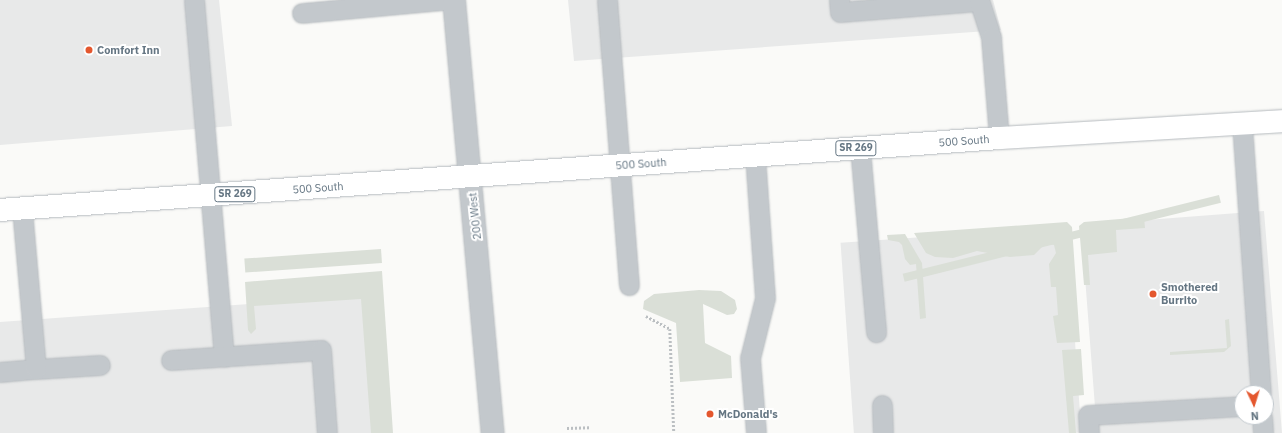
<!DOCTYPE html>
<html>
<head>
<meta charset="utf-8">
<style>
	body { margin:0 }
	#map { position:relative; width:1282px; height:433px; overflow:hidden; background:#fafaf8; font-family:"IBM Plex Sans",sans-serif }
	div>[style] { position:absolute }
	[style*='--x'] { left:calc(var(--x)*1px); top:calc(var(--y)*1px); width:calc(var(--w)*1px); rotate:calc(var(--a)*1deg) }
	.built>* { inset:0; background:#e8e9e9; transform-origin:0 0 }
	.green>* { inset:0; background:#dadfd7; transform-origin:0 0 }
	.path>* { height:2.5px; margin-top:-1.25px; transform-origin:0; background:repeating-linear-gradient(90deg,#bbbfc2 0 2px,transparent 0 4px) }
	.roads { filter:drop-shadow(0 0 1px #b5babe) drop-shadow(0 0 1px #b5babe) }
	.service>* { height:19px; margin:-9.5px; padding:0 9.5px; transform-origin:9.5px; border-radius:9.5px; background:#c3c8cc }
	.tertiary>* { height:22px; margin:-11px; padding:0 11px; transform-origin:11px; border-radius:11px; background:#c3c8cc }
	.primary>* { height:22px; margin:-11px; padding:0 11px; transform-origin:11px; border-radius:11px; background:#fff }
	.dots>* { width:11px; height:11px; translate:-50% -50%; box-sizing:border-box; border:2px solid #fff; border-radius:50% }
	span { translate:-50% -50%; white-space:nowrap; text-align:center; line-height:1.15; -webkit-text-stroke:4px #fff; paint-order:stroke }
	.shield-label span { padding:1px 3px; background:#fff; border:1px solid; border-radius:3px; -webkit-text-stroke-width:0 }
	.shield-label { font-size:10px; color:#657683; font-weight:700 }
	.poi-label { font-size:11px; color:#657683; font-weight:700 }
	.left { translate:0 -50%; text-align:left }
	.street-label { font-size:11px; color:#657683 }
	.north { position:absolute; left:1234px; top:385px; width:40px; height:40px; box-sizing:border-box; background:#fff; border:1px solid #c1c8cd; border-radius:50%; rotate:176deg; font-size:11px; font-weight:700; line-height:16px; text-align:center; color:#657683 }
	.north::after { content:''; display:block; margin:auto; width:14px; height:18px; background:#e4572e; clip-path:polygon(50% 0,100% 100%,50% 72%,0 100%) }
</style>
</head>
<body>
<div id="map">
	<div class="built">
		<i style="clip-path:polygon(0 0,219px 0,232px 126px,0 145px)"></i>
		<i style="clip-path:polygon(568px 0,993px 0,1001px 30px,574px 61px)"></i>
		<i style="clip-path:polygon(evenodd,1264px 211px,1282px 433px,1097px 433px,1081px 225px,1264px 211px,1242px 393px,1266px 393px,1266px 417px,1242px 417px,1242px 393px)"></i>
		<i style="left:1067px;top:227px;width:206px;height:227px;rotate:86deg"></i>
		<i style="clip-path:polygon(372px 295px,382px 433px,0 433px,0 322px)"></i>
	</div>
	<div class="green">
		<i style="left:1219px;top:195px;width:8px;height:326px;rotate:76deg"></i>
		<i style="clip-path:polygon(1144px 217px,1145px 228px,1116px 230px,1117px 252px,1088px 255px,1090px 285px,1084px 285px,1079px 226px,1084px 222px)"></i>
		<i style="clip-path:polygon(1067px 222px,1072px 227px,1080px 342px,1057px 343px,1053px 316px,1058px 315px,1056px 287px,1051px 287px,1049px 264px,1056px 253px,1054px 245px,1046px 243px,1034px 255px,1010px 257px,977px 251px,953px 258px,935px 257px,926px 253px,914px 233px)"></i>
		<i style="clip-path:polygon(905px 234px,922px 263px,926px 318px,920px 319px,916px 264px,910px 265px,905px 259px,902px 245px,899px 242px,888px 240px,887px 235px)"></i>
		<i style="left:381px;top:249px;width:14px;height:137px;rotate:86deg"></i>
		<i style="clip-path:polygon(382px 271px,393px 433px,371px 433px,361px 299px,254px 306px,256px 329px,251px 334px,248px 330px,245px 282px)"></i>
		<i style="clip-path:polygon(699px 290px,721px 291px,735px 300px,737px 309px,734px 314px,727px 315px,703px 304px,705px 343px,731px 356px,732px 378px,680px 382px,676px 323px,643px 309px,644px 301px,654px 294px)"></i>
		<i style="clip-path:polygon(1229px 319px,1231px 346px,1224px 352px,1170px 355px,1170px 352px,1227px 348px,1225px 320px)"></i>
		<i style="clip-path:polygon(1081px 349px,1084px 395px,1073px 396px,1076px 433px,1069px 433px,1062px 350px)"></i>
	</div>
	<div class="path">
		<i style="--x:646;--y:316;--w:27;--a:28"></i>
		<i style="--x:670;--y:329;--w:104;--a:87.8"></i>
		<i style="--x:567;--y:428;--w:23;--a:-2"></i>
	</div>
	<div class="roads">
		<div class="service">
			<i style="--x:194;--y:0;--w:358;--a:85.2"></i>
			<i style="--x:607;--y:0;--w:286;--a:85.6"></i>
			<i style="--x:839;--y:0;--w:12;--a:85"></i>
			<i style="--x:840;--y:12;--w:139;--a:-4.5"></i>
			<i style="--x:979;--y:0;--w:40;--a:72"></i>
			<i style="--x:991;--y:38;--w:100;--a:85.4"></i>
			<i style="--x:302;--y:13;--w:142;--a:-5.3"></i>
			<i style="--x:1242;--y:124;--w:270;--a:86"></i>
			<i style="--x:860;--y:148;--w:185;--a:85"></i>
			<i style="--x:755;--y:155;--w:143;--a:86"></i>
			<i style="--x:765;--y:298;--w:62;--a:104"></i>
			<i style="--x:750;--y:358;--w:75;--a:85.4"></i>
			<i style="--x:171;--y:360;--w:150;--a:-3.8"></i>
			<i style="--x:321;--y:350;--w:83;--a:85.9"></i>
			<i style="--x:36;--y:369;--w:64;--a:-3.6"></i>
			<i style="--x:0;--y:372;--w:36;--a:-5"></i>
			<i style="--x:36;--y:369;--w:161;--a:-95"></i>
			<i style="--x:882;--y:405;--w:28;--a:88"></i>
			<i style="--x:1262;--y:417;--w:16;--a:86"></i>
			<i style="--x:1089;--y:433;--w:18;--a:-93"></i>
			<i style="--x:1088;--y:415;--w:154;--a:-3.3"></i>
		</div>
		<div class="tertiary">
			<i style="--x:454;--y:0;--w:435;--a:84.9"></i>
		</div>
		<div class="primary">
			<i style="--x:0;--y:210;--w:1002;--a:-4.12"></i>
			<i style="--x:999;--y:138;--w:284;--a:-3.4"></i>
		</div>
	</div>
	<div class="dots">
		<i style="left:89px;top:50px;background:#e4572e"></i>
		<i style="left:1153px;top:294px;background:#e4572e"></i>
		<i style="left:710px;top:414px;background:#e4572e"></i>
	</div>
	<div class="shield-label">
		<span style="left:856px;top:148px">SR 269</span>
		<span style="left:235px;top:194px">SR 269</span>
	</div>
	<div class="poi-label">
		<span class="left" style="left:97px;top:50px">Comfort Inn</span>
		<span class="left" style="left:1161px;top:294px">Smothered<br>Burrito</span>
		<span class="left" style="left:718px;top:414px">McDonald's</span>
	</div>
	<div class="street-label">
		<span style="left:964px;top:141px;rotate:-4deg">500 South</span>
		<span style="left:641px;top:164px;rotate:-4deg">500 South</span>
		<span style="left:318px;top:188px;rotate:-4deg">500 South</span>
		<span style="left:475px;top:216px;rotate:-96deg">200 West</span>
	</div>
	<div class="north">N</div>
</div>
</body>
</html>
